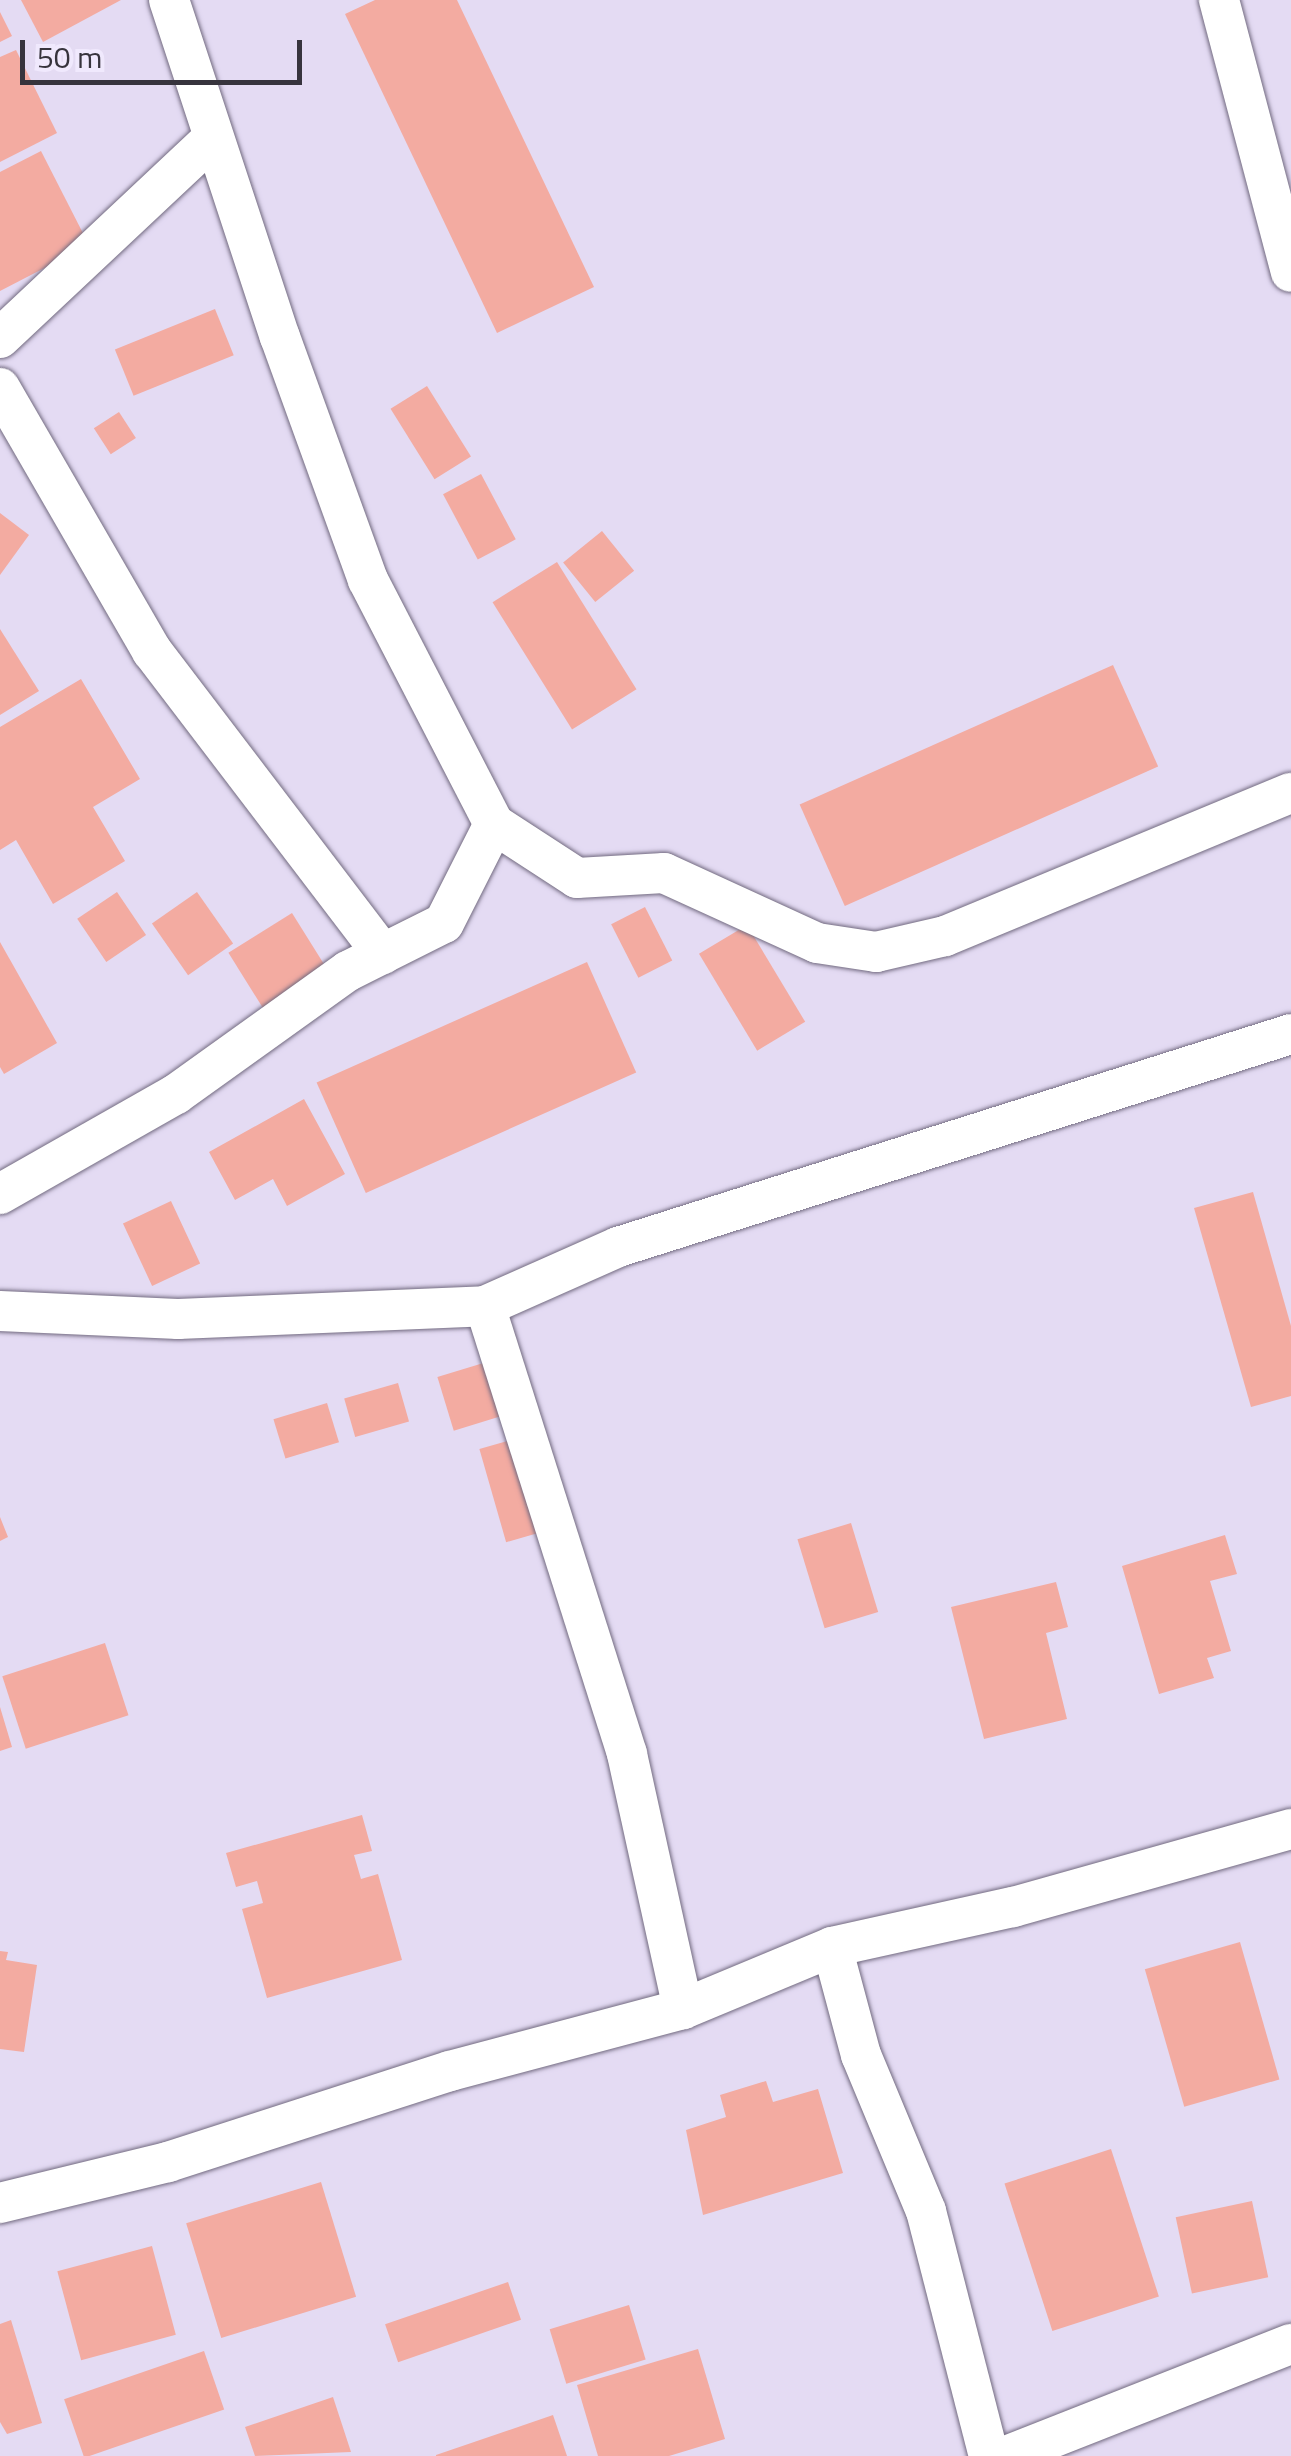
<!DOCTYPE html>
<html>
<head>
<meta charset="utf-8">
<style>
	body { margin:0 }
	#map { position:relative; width:1291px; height:2456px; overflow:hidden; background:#e4dbf3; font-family:"Titillium Web",sans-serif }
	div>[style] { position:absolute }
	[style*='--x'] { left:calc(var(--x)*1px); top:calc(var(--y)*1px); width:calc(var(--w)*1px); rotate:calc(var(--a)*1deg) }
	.building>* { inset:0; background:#f3aba1; transform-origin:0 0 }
	.roads { filter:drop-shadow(0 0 2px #726a80) drop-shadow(0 0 2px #726a80) }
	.minor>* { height:40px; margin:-20px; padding:0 20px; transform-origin:20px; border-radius:20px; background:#fff }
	span { translate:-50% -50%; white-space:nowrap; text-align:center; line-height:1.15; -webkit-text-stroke:8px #f0e9fd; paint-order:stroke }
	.scale { position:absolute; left:20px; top:40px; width:282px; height:45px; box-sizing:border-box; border:5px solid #37343d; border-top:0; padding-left:12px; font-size:30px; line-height:35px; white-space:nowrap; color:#37343d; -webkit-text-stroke:8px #f0e9fd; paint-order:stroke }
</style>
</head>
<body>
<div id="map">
	<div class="building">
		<i style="clip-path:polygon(21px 0,121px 0,43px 42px)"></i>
		<i style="clip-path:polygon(375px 0,457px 0,594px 287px,497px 333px,345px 14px)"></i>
		<i style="clip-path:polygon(0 12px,12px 36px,0 42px)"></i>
		<i style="clip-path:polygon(16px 50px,57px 133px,0 162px,0 57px)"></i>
		<i style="clip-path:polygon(41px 151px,89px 245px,0 291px,0 172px)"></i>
		<i style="left:215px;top:309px;width:50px;height:108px;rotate:68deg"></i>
		<i style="left:427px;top:386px;width:83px;height:43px;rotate:58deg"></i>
		<i style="left:119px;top:412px;width:31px;height:30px;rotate:57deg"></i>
		<i style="left:481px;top:474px;width:74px;height:43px;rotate:62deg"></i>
		<i style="clip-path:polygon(0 513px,29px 535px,0 575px)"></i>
		<i style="left:602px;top:531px;width:51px;height:50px;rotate:51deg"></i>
		<i style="left:557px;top:562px;width:150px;height:76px;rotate:58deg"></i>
		<i style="clip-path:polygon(0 629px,39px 691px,0 715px)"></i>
		<i style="left:1113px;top:665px;width:111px;height:343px;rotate:66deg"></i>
		<i style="clip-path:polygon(81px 679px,140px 779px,93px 807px,125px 861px,53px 904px,16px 840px,0 850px,0 727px)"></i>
		<i style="left:117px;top:892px;width:52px;height:48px;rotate:56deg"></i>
		<i style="left:197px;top:892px;width:63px;height:55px;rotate:55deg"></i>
		<i style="left:645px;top:907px;width:60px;height:38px;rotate:63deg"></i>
		<i style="left:292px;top:913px;width:72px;height:75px;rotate:58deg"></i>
		<i style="left:747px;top:925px;width:113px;height:56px;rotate:59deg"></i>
		<i style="clip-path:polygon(0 942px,57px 1043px,4px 1074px,0 1067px)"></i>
		<i style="left:587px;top:962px;width:121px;height:296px;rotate:66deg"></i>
		<i style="clip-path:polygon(304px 1099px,345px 1174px,287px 1206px,273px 1179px,235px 1200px,209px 1152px)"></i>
		<i style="clip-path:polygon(1253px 1192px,1291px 1326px,1291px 1396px,1251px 1407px,1194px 1208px)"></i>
		<i style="left:171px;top:1201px;width:69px;height:53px;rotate:65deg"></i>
		<i style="left:490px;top:1361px;width:56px;height:55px;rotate:73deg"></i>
		<i style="left:398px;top:1383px;width:40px;height:56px;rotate:74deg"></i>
		<i style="left:327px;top:1403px;width:41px;height:56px;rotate:73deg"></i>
		<i style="left:514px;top:1439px;width:97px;height:36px;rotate:74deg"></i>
		<i style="clip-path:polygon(0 1517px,8px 1537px,0 1541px)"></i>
		<i style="left:851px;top:1523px;width:93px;height:56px;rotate:73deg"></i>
		<i style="clip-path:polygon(1225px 1535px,1237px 1574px,1210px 1581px,1231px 1651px,1207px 1658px,1214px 1678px,1159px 1694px,1122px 1566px)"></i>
		<i style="clip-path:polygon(1056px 1582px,1068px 1627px,1046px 1633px,1067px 1719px,984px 1739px,951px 1607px)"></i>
		<i style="left:105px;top:1643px;width:76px;height:108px;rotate:72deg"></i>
		<i style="clip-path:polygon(0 1707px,12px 1747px,0 1751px)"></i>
		<i style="clip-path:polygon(362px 1815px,372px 1851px,354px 1855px,361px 1879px,378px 1874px,402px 1960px,267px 1998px,242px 1909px,263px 1903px,257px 1881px,236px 1887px,226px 1853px)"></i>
		<i style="left:1240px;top:1942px;width:143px;height:99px;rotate:74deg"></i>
		<i style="clip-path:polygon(0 1951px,8px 1952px,6px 1960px,37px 1965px,24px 2052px,0 2049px)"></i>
		<i style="clip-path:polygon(766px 2081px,773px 2102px,818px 2089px,843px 2173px,703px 2215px,686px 2130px,726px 2117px,720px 2095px)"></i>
		<i style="left:1111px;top:2149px;width:155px;height:112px;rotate:72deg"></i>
		<i style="left:321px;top:2182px;width:120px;height:141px;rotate:73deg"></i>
		<i style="left:1252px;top:2201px;width:78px;height:78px;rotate:78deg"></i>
		<i style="left:152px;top:2246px;width:92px;height:98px;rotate:75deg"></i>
		<i style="left:508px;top:2282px;width:40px;height:130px;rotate:71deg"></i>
		<i style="left:629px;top:2305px;width:57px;height:83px;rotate:73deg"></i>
		<i style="clip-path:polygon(11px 2320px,42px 2423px,7px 2434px,0 2422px,0 2324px)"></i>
		<i style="clip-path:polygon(698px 2349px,725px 2439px,669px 2456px,598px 2456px,577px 2385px)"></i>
		<i style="left:204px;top:2351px;width:62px;height:148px;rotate:71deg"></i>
		<i style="clip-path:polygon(333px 2397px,351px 2452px,255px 2456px,245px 2427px)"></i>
		<i style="clip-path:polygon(553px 2415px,567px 2456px,436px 2456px,436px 2455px)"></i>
	</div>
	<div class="roads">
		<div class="minor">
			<i style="--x:169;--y:0;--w:355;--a:71.8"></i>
			<i style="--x:280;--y:337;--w:258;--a:70.1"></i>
			<i style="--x:368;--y:580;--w:275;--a:62.7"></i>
			<i style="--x:494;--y:824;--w:99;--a:33"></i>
			<i style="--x:577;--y:878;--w:87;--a:-3.3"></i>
			<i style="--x:664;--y:873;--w:168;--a:24.6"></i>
			<i style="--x:817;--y:943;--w:60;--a:8.7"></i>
			<i style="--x:876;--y:952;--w:71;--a:-13.1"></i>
			<i style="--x:945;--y:936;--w:374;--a:-22.5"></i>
			<i style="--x:1219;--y:0;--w:281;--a:75.2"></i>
			<i style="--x:0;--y:338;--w:292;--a:-43.2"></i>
			<i style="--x:0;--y:388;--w:304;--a:60"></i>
			<i style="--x:152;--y:651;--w:381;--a:52.7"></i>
			<i style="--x:0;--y:1194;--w:202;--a:-29.6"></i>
			<i style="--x:176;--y:1094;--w:211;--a:-35.6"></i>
			<i style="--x:348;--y:971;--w:107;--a:-26.6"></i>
			<i style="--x:444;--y:923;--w:111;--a:-63.2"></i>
			<i style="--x:485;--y:1306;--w:470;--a:72.4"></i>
			<i style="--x:627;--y:1754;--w:261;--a:77.6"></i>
			<i style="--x:0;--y:1311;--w:178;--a:2.6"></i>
			<i style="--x:178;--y:1319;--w:307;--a:-2.4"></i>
			<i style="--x:485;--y:1306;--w:145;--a:-23.9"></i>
			<i style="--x:618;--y:1247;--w:706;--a:-17.56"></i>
			<i style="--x:832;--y:1947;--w:112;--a:75"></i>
			<i style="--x:861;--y:2055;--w:169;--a:67.4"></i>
			<i style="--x:926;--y:2211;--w:253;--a:75.6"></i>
			<i style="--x:0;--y:2203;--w:173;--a:-13.7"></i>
			<i style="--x:168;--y:2162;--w:296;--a:-17.9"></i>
			<i style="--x:450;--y:2071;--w:241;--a:-14.9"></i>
			<i style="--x:683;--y:2009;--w:161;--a:-22.6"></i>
			<i style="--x:832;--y:1947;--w:185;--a:-12.5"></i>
			<i style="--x:1013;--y:1907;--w:289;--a:-15.7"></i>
			<i style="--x:1006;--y:2456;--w:306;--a:-21.5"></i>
		</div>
	</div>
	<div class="scale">50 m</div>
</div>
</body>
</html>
